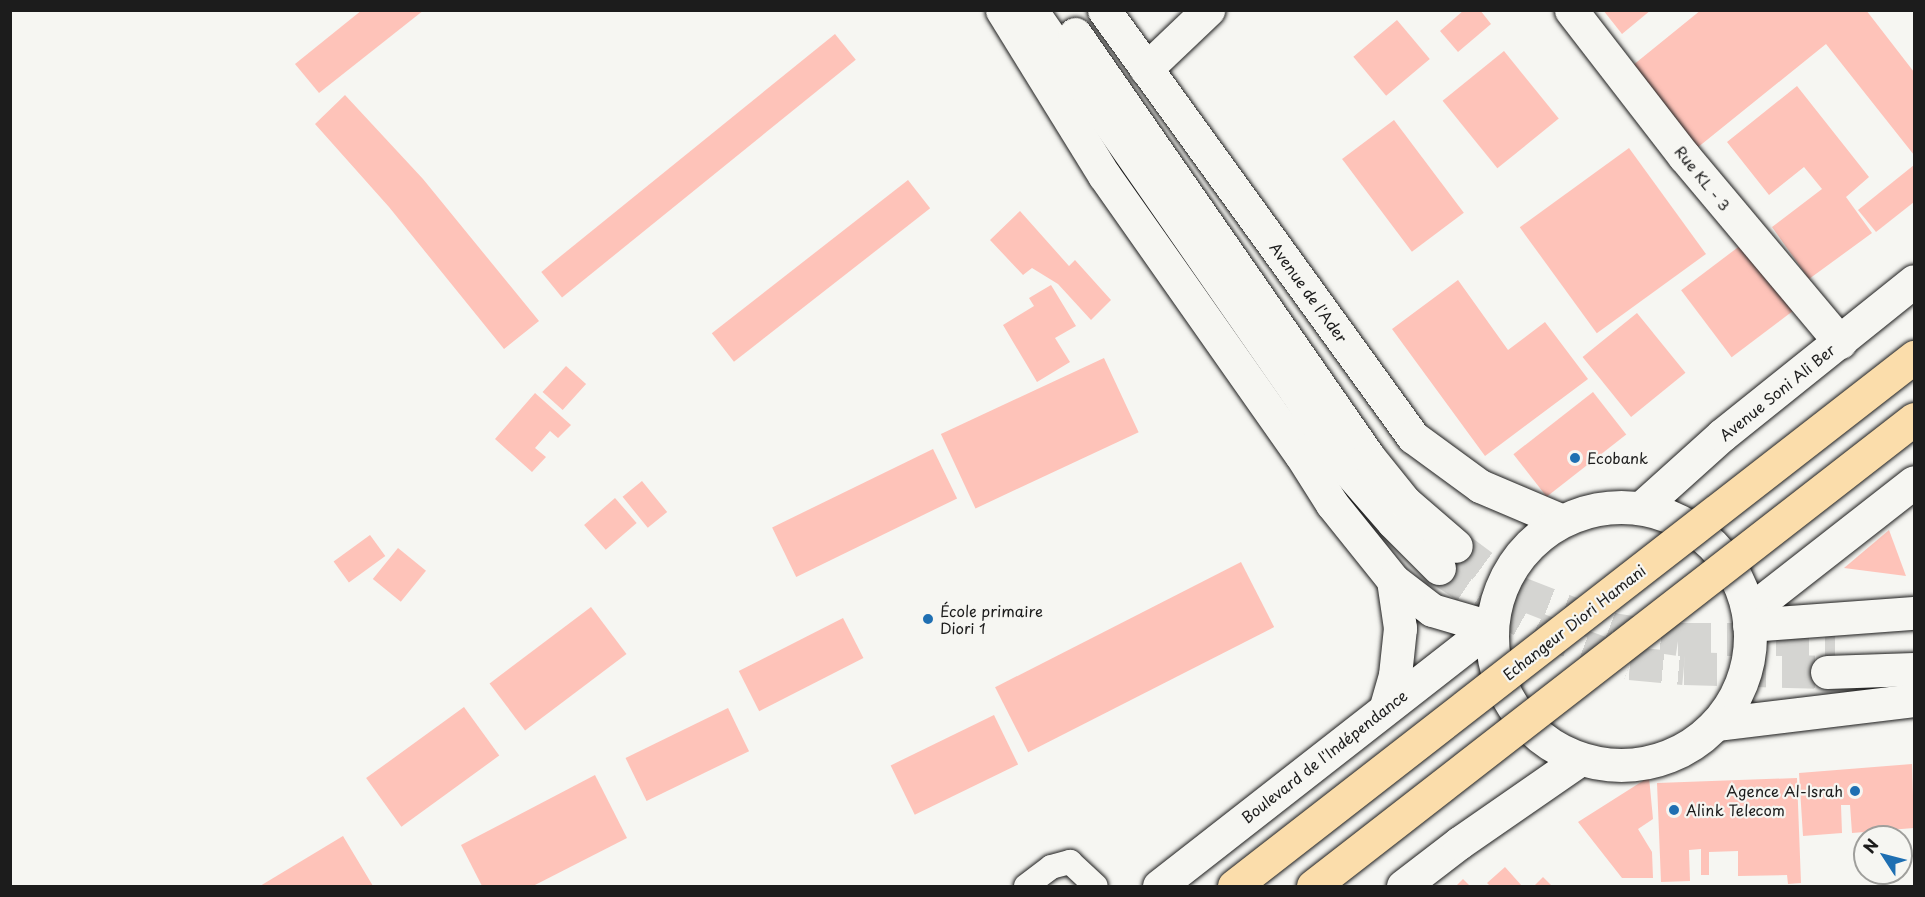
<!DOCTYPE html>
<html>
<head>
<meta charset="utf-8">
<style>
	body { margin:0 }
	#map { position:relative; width:1925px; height:897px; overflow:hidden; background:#f6f6f2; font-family:"Playpen Sans",sans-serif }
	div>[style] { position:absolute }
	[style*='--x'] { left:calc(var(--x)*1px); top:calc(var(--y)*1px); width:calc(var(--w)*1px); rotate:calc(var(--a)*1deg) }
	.building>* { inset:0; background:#fec3b9; transform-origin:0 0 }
	.secondary-tunnel>* { height:33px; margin-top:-16.5px; transform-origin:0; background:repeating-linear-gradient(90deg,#d5d5d2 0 33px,transparent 0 49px) }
	.roads { filter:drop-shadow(0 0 2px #1c1c1c) drop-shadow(0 0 2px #1c1c1c) }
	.service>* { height:24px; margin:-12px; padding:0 12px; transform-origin:12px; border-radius:12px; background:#f6f6f2 }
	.minor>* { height:33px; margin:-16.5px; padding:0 16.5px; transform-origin:16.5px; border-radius:16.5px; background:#f6f6f2 }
	.secondary>* { height:33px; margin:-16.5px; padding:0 16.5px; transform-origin:16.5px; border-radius:16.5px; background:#f6f6f2 }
	.secondary>.ring { margin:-16.5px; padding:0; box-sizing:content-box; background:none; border:33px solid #f6f6f2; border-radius:50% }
	.bridges { filter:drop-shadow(0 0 2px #1c1c1c) drop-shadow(0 0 2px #1c1c1c) }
	.primary-bridge>* { height:33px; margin:-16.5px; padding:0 16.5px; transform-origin:16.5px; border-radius:16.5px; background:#fbddab }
	.dots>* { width:16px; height:16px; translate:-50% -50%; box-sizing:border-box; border:3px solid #f6f6f2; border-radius:50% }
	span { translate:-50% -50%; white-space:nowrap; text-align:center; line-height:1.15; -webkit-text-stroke:4.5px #f6f6f2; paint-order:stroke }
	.street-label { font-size:15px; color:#1c1c1c }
	.poi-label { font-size:15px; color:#1c1c1c }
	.left { translate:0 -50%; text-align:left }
	.right { translate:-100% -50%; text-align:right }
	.frame { position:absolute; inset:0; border:12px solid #1c1c1c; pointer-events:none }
	.north { position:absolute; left:1853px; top:825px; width:60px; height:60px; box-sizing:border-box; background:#f6f6f2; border:2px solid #9f9f9c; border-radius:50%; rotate:306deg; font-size:16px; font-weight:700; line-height:24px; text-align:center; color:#1c1c1c }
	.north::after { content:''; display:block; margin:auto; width:21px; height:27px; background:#1f6fb2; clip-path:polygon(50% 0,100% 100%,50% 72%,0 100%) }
</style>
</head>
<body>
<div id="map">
	<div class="building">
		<i style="clip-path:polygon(362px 10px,424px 10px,319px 93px,295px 64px)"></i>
		<i style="clip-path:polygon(1464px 10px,1480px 10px,1491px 24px,1458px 52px,1440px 31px)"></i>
		<i style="clip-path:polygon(1603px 10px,1651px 10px,1622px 34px)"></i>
		<i style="clip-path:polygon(1701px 10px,1866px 10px,1914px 72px,1914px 155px,1826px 44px,1692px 152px,1627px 70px)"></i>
		<i style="left:1397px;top:20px;width:51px;height:57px;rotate:50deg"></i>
		<i style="left:835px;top:34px;width:33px;height:378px;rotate:51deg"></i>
		<i style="left:1504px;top:51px;width:87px;height:79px;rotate:51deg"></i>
		<i style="clip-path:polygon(1797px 86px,1869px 177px,1846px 197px,1872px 233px,1809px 279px,1772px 227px,1822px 189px,1804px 167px,1769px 195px,1727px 142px)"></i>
		<i style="clip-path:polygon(345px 95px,423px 179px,539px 321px,504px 349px,389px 207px,315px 124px)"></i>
		<i style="left:1394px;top:120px;width:116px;height:65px;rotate:53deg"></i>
		<i style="left:1629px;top:148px;width:131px;height:135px;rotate:54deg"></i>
		<i style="clip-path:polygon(1914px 165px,1914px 202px,1876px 232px,1858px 210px)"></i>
		<i style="left:908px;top:180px;width:36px;height:249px;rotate:52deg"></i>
		<i style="clip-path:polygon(1020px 211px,1069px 266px,1075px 260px,1111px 300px,1091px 320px,1058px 284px,1032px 268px,1023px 275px,990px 240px)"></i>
		<i style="left:1745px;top:242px;width:84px;height:80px;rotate:53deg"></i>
		<i style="clip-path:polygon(1458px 280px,1508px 350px,1545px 322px,1588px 379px,1485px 456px,1392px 329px)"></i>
		<i style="clip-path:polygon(1051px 285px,1076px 326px,1055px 338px,1070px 362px,1037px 382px,1003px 325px,1034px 306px,1029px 298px)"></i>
		<i style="left:1637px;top:313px;width:77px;height:70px;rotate:51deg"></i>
		<i style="left:1104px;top:358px;width:82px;height:180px;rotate:65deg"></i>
		<i style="left:566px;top:366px;width:27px;height:35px;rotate:42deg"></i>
		<i style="left:1593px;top:392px;width:54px;height:101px;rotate:52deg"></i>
		<i style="clip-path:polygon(535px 393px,571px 425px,558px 438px,550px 431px,535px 448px,546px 457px,532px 472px,495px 439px)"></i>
		<i style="left:933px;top:449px;width:55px;height:179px;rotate:64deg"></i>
		<i style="left:642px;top:481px;width:40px;height:25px;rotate:51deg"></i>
		<i style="left:615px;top:498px;width:33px;height:41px;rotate:49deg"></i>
		<i style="clip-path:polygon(1889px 530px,1906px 576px,1844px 568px)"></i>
		<i style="left:370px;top:535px;width:26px;height:45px;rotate:54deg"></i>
		<i style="left:398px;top:548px;width:36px;height:40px;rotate:39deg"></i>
		<i style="left:1241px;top:562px;width:73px;height:276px;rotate:63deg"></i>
		<i style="left:591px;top:607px;width:59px;height:127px;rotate:53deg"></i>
		<i style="left:843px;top:618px;width:45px;height:117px;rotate:63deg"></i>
		<i style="left:464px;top:707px;width:60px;height:121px;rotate:54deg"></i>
		<i style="left:728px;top:708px;width:48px;height:114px;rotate:64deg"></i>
		<i style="left:994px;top:715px;width:55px;height:115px;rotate:64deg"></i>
		<i style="clip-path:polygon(1912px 764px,1914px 828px,1852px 833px,1850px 805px,1841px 805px,1842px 833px,1803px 836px,1799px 773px)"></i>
		<i style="clip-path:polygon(595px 775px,627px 838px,533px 886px,482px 886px,461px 845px)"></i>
		<i style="clip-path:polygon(1649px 777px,1653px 819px,1638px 829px,1652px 852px,1653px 878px,1622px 878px,1578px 822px)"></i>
		<i style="clip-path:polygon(1797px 778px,1801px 883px,1788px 884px,1787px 875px,1738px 876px,1738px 851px,1709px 852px,1709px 875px,1701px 875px,1701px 849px,1689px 850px,1690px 881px,1661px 882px,1657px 783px)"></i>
		<i style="clip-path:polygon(343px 836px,373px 886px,260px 886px)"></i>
		<i style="clip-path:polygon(1505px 867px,1522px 886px,1490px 886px,1487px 883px)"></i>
		<i style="clip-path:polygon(1543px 877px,1552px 886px,1534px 886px)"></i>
		<i style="clip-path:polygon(1463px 879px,1470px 886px,1456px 886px)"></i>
	</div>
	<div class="secondary-tunnel">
		<i style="--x:1456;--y:546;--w:77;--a:36.6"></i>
		<i style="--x:1518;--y:592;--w:102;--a:21.3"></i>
		<i style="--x:1613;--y:629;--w:66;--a:8.7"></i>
		<i style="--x:1678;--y:639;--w:157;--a:0"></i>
		<i style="--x:1439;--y:568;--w:65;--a:33.7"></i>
		<i style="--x:1493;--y:604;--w:51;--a:29.1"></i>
		<i style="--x:1538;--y:629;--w:98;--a:20.3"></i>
		<i style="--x:1630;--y:663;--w:54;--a:5.3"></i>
		<i style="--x:1684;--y:668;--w:143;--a:1.6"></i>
	</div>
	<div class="roads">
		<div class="service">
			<i style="--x:1026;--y:886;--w:31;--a:-37"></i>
			<i style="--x:1051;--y:867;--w:20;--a:-15"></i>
			<i style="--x:1070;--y:862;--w:35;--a:43"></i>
		</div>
		<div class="minor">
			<i style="--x:1571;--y:10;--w:185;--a:52.3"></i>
			<i style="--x:1684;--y:156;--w:243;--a:50"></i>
			<i style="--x:1146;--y:69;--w:86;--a:-43.6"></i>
		</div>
		<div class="secondary">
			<i style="--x:1002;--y:10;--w:194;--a:58.3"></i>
			<i style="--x:1104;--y:175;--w:342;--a:54.9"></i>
			<i style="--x:1301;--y:455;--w:58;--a:57.7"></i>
			<i style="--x:1332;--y:504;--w:97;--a:51.2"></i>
			<i style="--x:1393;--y:580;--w:49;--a:81.7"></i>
			<i style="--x:1400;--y:628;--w:47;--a:96.1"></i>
			<i style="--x:1395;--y:675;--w:32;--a:106"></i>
			<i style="--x:1031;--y:10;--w:464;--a:55.2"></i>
			<i style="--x:1296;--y:391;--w:89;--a:57.4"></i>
			<i style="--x:1344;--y:466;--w:74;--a:48.8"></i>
			<i style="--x:1393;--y:522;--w:65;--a:45"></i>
			<i style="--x:1104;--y:10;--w:527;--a:54.11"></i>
			<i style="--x:1413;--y:437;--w:83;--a:36.2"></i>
			<i style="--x:1480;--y:486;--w:87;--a:23"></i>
			<i style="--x:1075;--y:34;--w:514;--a:55.23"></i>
			<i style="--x:1368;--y:456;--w:59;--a:51.2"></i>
			<i style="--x:1405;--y:502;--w:67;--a:40.8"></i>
			<i class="ring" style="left:1492px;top:507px;width:225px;height:225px"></i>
			<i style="--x:1642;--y:507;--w:108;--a:-42"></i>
			<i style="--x:1722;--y:435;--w:246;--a:-38.7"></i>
			<i style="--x:1393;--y:580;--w:49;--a:37.6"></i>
			<i style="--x:1432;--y:610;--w:60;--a:16.3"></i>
			<i style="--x:1749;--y:611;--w:209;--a:-38"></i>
			<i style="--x:1749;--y:625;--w:165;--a:-4.2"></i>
			<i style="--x:1827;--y:672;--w:87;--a:-2"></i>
			<i style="--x:1716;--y:724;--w:199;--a:-6.9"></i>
			<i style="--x:1159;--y:886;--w:420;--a:-38"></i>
			<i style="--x:1403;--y:886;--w:71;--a:-37.5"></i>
			<i style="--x:1459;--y:843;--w:146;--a:-34.7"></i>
		</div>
	</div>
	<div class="bridges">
		<div class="primary-bridge">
			<i style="--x:1234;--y:886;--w:862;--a:-37.88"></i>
			<i style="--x:1313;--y:886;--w:761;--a:-37.85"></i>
		</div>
	</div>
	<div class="dots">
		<i style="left:1575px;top:458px;background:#1f6fb2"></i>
		<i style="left:928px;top:619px;background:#1f6fb2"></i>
		<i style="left:1855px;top:791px;background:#1f6fb2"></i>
		<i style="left:1674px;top:810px;background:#1f6fb2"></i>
	</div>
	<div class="street-label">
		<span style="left:1703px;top:178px;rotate:51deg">Rue KL - 3</span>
		<span style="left:1309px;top:292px;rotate:54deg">Avenue de l'Ader</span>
		<span style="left:1777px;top:392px;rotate:-39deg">Avenue Soni Ali Ber</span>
		<span style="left:1574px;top:622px;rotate:-38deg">Echangeur Diori Hamani</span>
		<span style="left:1324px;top:756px;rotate:-38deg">Boulevard de l'Indépendance</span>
	</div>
	<div class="poi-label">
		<span class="left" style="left:1587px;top:458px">Ecobank</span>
		<span class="left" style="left:940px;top:619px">École primaire<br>Diori 1</span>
		<span class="right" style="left:1843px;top:791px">Agence Al-Israh</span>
		<span class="left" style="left:1686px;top:810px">Alink Telecom</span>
	</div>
	<div class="frame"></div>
	<div class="north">N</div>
</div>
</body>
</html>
